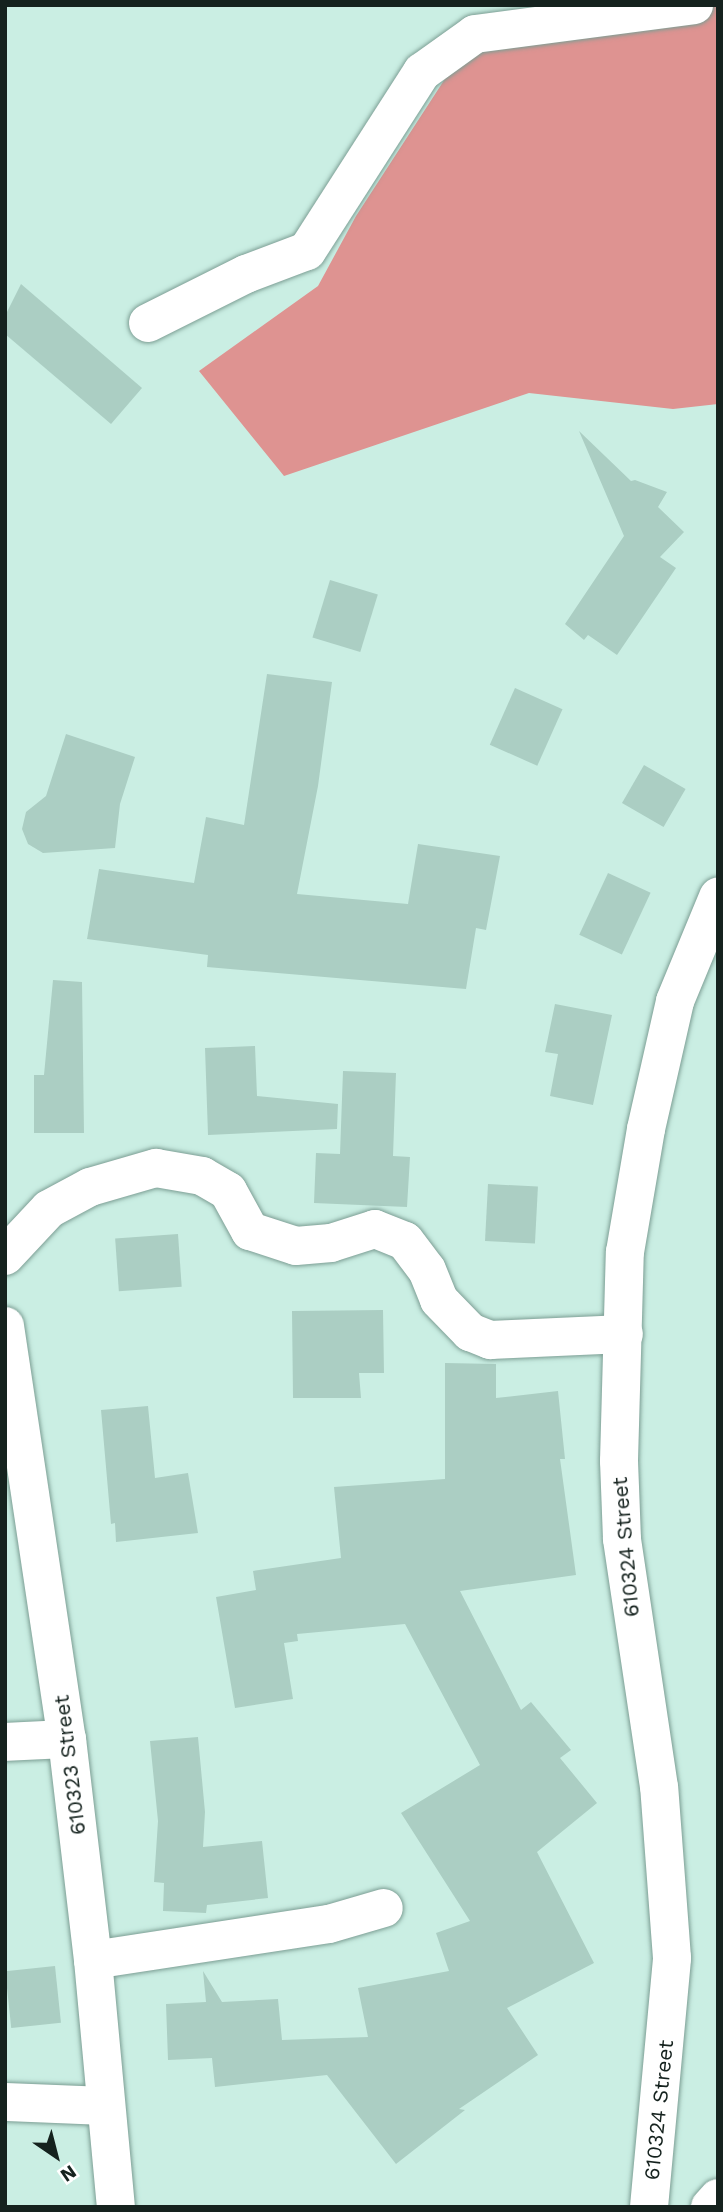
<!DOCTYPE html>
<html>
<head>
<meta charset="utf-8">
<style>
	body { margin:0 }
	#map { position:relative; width:723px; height:2212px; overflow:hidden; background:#caeee3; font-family:"Work Sans",sans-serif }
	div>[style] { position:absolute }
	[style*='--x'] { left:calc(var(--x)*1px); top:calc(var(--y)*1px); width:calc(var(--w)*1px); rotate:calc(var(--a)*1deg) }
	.forest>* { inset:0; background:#de9391 }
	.building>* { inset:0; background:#abcec3; transform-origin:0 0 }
	.roads { filter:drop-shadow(0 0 2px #7c9e94) drop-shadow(0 0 2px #7c9e94) }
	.minor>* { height:38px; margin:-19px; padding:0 19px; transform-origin:19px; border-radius:19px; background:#fff }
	span { translate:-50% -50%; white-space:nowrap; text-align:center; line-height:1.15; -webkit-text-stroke:6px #fff; paint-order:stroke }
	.street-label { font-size:21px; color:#15221e }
	.frame { position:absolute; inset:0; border:7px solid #15221e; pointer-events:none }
	.north { position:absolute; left:21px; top:2121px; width:70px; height:70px; -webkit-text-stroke:5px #fff; paint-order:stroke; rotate:145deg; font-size:19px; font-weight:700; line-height:28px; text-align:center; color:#15221e }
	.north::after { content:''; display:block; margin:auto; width:24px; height:32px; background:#15221e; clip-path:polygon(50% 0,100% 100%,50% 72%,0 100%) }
</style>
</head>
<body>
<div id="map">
	<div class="forest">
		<i style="clip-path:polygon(633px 5px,718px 5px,718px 404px,673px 409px,529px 393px,284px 476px,199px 371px,318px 286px,356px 216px,465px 48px)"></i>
	</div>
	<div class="building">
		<i style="clip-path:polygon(21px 284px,142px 388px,111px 424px,5px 334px,5px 316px)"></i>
		<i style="clip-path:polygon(579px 431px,631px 481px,635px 480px,667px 492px,658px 507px,684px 532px,660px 557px,676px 568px,617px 655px,588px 635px,584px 640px,565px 624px,624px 536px)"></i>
		<i style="left:330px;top:580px;width:50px;height:60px;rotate:17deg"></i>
		<i style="clip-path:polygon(267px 674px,332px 682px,318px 786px,297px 894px,408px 904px,418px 844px,500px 856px,486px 930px,476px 928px,466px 989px,207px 967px,208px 955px,87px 939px,99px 869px,194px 883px,206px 817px,244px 825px)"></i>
		<i style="left:515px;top:688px;width:52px;height:62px;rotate:24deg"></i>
		<i style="clip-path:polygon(66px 734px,135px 757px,120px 804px,115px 848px,43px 853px,28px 844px,22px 829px,26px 812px,46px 796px)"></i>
		<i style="left:644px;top:765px;width:48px;height:44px;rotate:30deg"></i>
		<i style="left:608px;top:873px;width:47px;height:68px;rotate:25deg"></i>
		<i style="clip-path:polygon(53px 980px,82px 982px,84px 1133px,34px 1133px,34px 1075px,44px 1075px)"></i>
		<i style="clip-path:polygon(555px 1004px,612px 1015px,593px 1105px,550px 1096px,558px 1054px,545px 1052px)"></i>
		<i style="clip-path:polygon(255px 1046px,257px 1096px,338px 1104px,337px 1129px,208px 1135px,205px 1048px)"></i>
		<i style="clip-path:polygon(343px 1071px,396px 1073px,393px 1156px,410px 1157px,407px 1207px,314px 1203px,316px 1153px,340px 1154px)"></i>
		<i style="left:488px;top:1184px;width:50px;height:57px;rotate:3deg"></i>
		<i style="left:178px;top:1234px;width:53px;height:63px;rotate:86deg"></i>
		<i style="clip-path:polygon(383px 1310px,384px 1373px,359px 1373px,361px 1398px,293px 1398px,292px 1311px)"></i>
		<i style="clip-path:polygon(445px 1363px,496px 1364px,496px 1398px,558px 1391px,565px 1459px,560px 1459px,576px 1575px,460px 1591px,521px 1710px,531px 1702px,571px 1750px,560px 1758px,597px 1803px,537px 1852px,594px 1963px,507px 2008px,538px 2055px,459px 2109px,465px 2110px,396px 2164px,327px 2075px,215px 2087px,212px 2058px,168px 2060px,166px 2004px,206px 2002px,203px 1971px,222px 2002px,278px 1999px,282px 2040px,368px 2037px,358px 1988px,449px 1971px,436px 1933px,470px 1921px,401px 1813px,480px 1765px,405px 1624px,297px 1634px,298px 1641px,284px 1643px,293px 1699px,235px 1708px,216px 1597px,256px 1590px,253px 1571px,341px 1558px,334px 1487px,445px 1479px)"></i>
		<i style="clip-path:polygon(148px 1406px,155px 1478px,188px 1473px,198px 1533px,116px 1542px,115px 1523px,111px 1524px,101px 1410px)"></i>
		<i style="clip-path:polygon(198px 1737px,205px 1812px,203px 1847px,262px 1841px,268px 1898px,207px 1905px,206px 1913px,163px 1911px,164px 1883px,154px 1882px,158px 1821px,150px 1741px)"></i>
		<i style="left:55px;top:1966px;width:57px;height:50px;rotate:84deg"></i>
	</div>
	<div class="roads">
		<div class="minor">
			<i style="--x:148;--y:323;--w:110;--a:-26.6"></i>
			<i style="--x:246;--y:274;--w:65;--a:-20.7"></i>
			<i style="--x:307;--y:251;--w:213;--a:-57.3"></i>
			<i style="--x:422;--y:72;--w:65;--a:-35.6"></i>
			<i style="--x:475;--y:34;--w:221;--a:-7.5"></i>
			<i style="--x:5;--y:1256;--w:64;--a:-46.9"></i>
			<i style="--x:49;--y:1209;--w:47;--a:-28.2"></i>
			<i style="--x:90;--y:1187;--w:69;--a:-16.1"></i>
			<i style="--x:156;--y:1168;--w:47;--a:9.9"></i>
			<i style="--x:202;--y:1176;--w:30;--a:30"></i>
			<i style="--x:228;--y:1191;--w:46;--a:61.2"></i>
			<i style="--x:250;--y:1231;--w:48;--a:18.1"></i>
			<i style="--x:296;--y:1246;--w:35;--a:-5"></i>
			<i style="--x:331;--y:1243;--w:46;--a:-17.7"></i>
			<i style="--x:375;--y:1229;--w:32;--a:22"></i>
			<i style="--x:405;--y:1241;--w:36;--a:53"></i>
			<i style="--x:427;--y:1270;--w:32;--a:68"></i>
			<i style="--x:439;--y:1300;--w:45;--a:45.9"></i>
			<i style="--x:470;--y:1332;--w:22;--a:22"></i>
			<i style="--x:490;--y:1340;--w:134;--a:-2.6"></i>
			<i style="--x:5;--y:1326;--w:418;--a:81.5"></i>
			<i style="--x:67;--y:1739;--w:223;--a:83.3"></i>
			<i style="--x:93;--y:1960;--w:248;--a:84.7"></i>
			<i style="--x:5;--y:1742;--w:62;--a:-2.8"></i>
			<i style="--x:93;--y:1960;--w:239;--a:-8.7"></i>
			<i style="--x:329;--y:1924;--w:57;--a:-16.2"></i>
			<i style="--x:5;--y:2102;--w:100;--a:2.3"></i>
			<i style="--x:649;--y:2207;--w:250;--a:-84.7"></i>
			<i style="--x:672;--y:1958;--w:171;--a:-94.3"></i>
			<i style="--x:659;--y:1787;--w:251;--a:-98.5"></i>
			<i style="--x:622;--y:1539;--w:78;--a:-92.2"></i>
			<i style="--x:619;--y:1461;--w:209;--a:-88.4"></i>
			<i style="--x:625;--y:1252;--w:125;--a:-80.3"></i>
			<i style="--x:646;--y:1129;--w:131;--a:-77.2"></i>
			<i style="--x:675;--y:1001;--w:113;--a:-67.5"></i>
			<i style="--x:710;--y:2207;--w:12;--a:-48"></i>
		</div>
	</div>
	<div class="street-label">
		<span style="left:626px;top:1547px;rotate:-95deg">610324 Street</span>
		<span style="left:70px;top:1765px;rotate:-97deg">610323 Street</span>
		<span style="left:659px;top:2110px;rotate:-84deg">610324 Street</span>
	</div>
	<div class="frame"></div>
	<div class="north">N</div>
</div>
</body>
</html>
